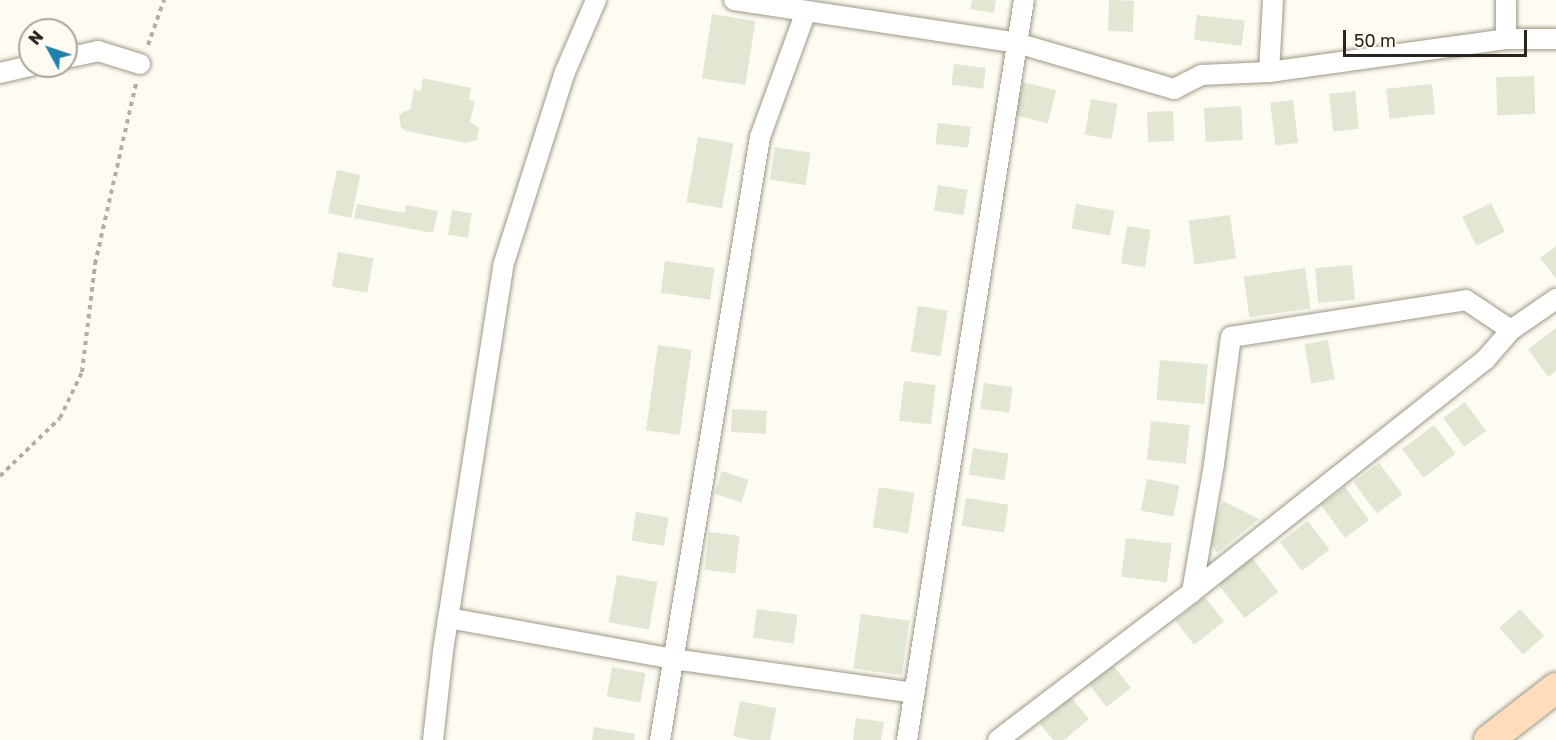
<!DOCTYPE html>
<html>
<head>
<meta charset="utf-8">
<style>
	body { margin:0 }
	#map { position:relative; width:1556px; height:740px; overflow:hidden; background:#fefbf3; font-family:"Golos Text",sans-serif }
	div>[style] { position:absolute }
	[style*='--x'] { left:calc(var(--x)*1px); top:calc(var(--y)*1px); width:calc(var(--w)*1px); rotate:calc(var(--a)*1deg) }
	.building>* { inset:0; background:#e1e7d2; transform-origin:0 0 }
	.path>* { height:4px; margin-top:-2px; transform-origin:0; background:repeating-linear-gradient(90deg,#b1aea6 0 4.5px,transparent 0 9px) }
	.roads { filter:drop-shadow(0 0 2px #9e9884) drop-shadow(0 0 2px #9e9884) }
	.street>* { height:20px; margin:-10px; padding:0 10px; transform-origin:10px; border-radius:10px; background:#fff }
	.primary>* { height:30px; margin:-15px; padding:0 15px; transform-origin:15px; border-radius:15px; background:#ffdcbb }
	span { translate:-50% -50%; white-space:nowrap; text-align:center; line-height:1.15; -webkit-text-stroke:4.5px #fefbf3; paint-order:stroke }
	.north { position:absolute; left:18px; top:18px; width:60px; height:60px; box-sizing:border-box; background:#fefbf3; border:2px solid #a8a59d; border-radius:50%; rotate:310deg; font-size:16px; font-weight:700; line-height:24px; text-align:center; color:#27251d }
	.north::after { content:''; display:block; margin:auto; width:21px; height:27px; background:#1e80ab; clip-path:polygon(50% 0,100% 100%,50% 72%,0 100%) }
	.scale { position:absolute; left:1343px; top:30px; width:184px; height:27px; box-sizing:border-box; border:3px solid #27251d; border-top:0; padding-left:8px; font-size:18px; line-height:21px; white-space:nowrap; color:#27251d; -webkit-text-stroke:4px #fefbf3; paint-order:stroke }
</style>
</head>
<body>
<div id="map">
	<div class="building">
		<i style="clip-path:polygon(972px 0,996px 0,994px 13px,970px 9px)"></i>
		<i style="left:1109px;top:0;width:25px;height:31px;rotate:2deg"></i>
		<i style="left:712px;top:14px;width:44px;height:65px;rotate:9deg"></i>
		<i style="left:1197px;top:15px;width:48px;height:25px;rotate:7deg"></i>
		<i style="left:954px;top:64px;width:32px;height:21px;rotate:7deg"></i>
		<i style="left:1534px;top:76px;width:38px;height:38px;rotate:88deg"></i>
		<i style="clip-path:polygon(423px 78px,471px 88px,469px 100px,475px 101px,470px 122px,479px 128px,477px 140px,466px 143px,406px 131px,401px 128px,399px 116px,403px 112px,410px 110px,414px 89px,421px 91px)"></i>
		<i style="left:1023px;top:82px;width:34px;height:34px;rotate:14deg"></i>
		<i style="left:1432px;top:84px;width:30px;height:46px;rotate:84deg"></i>
		<i style="left:1355px;top:91px;width:38px;height:26px;rotate:84deg"></i>
		<i style="left:1091px;top:99px;width:27px;height:36px;rotate:10deg"></i>
		<i style="left:1293px;top:100px;width:43px;height:23px;rotate:83deg"></i>
		<i style="left:1241px;top:106px;width:34px;height:37px;rotate:87deg"></i>
		<i style="left:1173px;top:111px;width:30px;height:26px;rotate:88deg"></i>
		<i style="left:938px;top:123px;width:33px;height:21px;rotate:7deg"></i>
		<i style="left:698px;top:137px;width:36px;height:66px;rotate:10deg"></i>
		<i style="left:775px;top:147px;width:36px;height:33px;rotate:9deg"></i>
		<i style="left:337px;top:170px;width:24px;height:44px;rotate:12deg"></i>
		<i style="left:938px;top:185px;width:30px;height:26px;rotate:9deg"></i>
		<i style="left:1491px;top:203px;width:32px;height:32px;rotate:64deg"></i>
		<i style="clip-path:polygon(357px 204px,405px 213px,406px 205px,438px 211px,433px 233px,354px 218px)"></i>
		<i style="left:1076px;top:204px;width:39px;height:25px;rotate:10deg"></i>
		<i style="left:452px;top:210px;width:20px;height:25px;rotate:9deg"></i>
		<i style="left:1230px;top:215px;width:44px;height:42px;rotate:82deg"></i>
		<i style="left:1127px;top:226px;width:24px;height:38px;rotate:9deg"></i>
		<i style="clip-path:polygon(1556px 246px,1556px 279px,1540px 258px)"></i>
		<i style="left:338px;top:252px;width:36px;height:35px;rotate:10deg"></i>
		<i style="left:665px;top:261px;width:50px;height:32px;rotate:8deg"></i>
		<i style="left:1352px;top:265px;width:35px;height:37px;rotate:85deg"></i>
		<i style="left:1305px;top:268px;width:41px;height:62px;rotate:82deg"></i>
		<i style="left:918px;top:306px;width:30px;height:46px;rotate:9deg"></i>
		<i style="clip-path:polygon(1556px 328px,1556px 371px,1548px 377px,1528px 349px)"></i>
		<i style="left:1328px;top:340px;width:40px;height:24px;rotate:80deg"></i>
		<i style="left:658px;top:345px;width:34px;height:86px;rotate:8deg"></i>
		<i style="left:1160px;top:360px;width:48px;height:40px;rotate:5deg"></i>
		<i style="left:904px;top:381px;width:32px;height:40px;rotate:7deg"></i>
		<i style="left:984px;top:383px;width:29px;height:26px;rotate:8deg"></i>
		<i style="left:1465px;top:402px;width:36px;height:27px;rotate:54deg"></i>
		<i style="left:732px;top:409px;width:35px;height:23px;rotate:3deg"></i>
		<i style="left:1151px;top:421px;width:39px;height:39px;rotate:6deg"></i>
		<i style="left:1434px;top:425px;width:36px;height:40px;rotate:53deg"></i>
		<i style="left:973px;top:448px;width:36px;height:27px;rotate:9deg"></i>
		<i style="left:1379px;top:463px;width:39px;height:32px;rotate:53deg"></i>
		<i style="left:722px;top:471px;width:28px;height:24px;rotate:18deg"></i>
		<i style="left:1147px;top:479px;width:33px;height:32px;rotate:11deg"></i>
		<i style="left:879px;top:487px;width:36px;height:41px;rotate:9deg"></i>
		<i style="left:1345px;top:487px;width:41px;height:30px;rotate:54deg"></i>
		<i style="left:966px;top:498px;width:43px;height:28px;rotate:9deg"></i>
		<i style="clip-path:polygon(1223px 501px,1259px 519px,1217px 553px,1210px 541px)"></i>
		<i style="left:636px;top:512px;width:33px;height:29px;rotate:9deg"></i>
		<i style="left:1308px;top:521px;width:36px;height:35px;rotate:53deg"></i>
		<i style="left:709px;top:532px;width:31px;height:38px;rotate:7deg"></i>
		<i style="left:1126px;top:538px;width:46px;height:39px;rotate:7deg"></i>
		<i style="left:1252px;top:558px;width:43px;height:43px;rotate:52deg"></i>
		<i style="left:617px;top:575px;width:41px;height:48px;rotate:10deg"></i>
		<i style="left:1205px;top:597px;width:31px;height:38px;rotate:52deg"></i>
		<i style="left:757px;top:609px;width:41px;height:29px;rotate:8deg"></i>
		<i style="left:1520px;top:609px;width:36px;height:28px;rotate:48deg"></i>
		<i style="left:861px;top:614px;width:49px;height:55px;rotate:8deg"></i>
		<i style="left:1113px;top:665px;width:29px;height:31px;rotate:52deg"></i>
		<i style="left:612px;top:667px;width:34px;height:30px;rotate:10deg"></i>
		<i style="clip-path:polygon(1071px 697px,1089px 719px,1064px 740px,1053px 740px,1040px 724px)"></i>
		<i style="left:740px;top:701px;width:37px;height:36px;rotate:11deg"></i>
		<i style="clip-path:polygon(856px 718px,884px 722px,881px 740px,853px 740px)"></i>
		<i style="clip-path:polygon(594px 727px,635px 734px,634px 740px,592px 740px)"></i>
	</div>
	<div class="path">
		<i style="--x:148;--y:45;--w:48;--a:-70.4"></i>
		<i style="--x:0;--y:476;--w:83;--a:-44"></i>
		<i style="--x:60;--y:418;--w:51;--a:-64.4"></i>
		<i style="--x:82;--y:372;--w:109;--a:-83.1"></i>
		<i style="--x:95;--y:264;--w:186;--a:-77.2"></i>
	</div>
	<div class="roads">
		<div class="street">
			<i style="--x:734;--y:0;--w:286;--a:8.6"></i>
			<i style="--x:1017;--y:43;--w:164;--a:16.3"></i>
			<i style="--x:1174;--y:89;--w:30;--a:-27"></i>
			<i style="--x:1201;--y:75;--w:68;--a:-2.5"></i>
			<i style="--x:1269;--y:72;--w:239;--a:-7.9"></i>
			<i style="--x:1506;--y:39;--w:50;--a:0"></i>
			<i style="--x:1506;--y:39;--w:39;--a:-90"></i>
			<i style="--x:66;--y:58;--w:33;--a:-12"></i>
			<i style="--x:98;--y:51;--w:44;--a:17.2"></i>
			<i style="--x:1269;--y:72;--w:72;--a:-86.8"></i>
			<i style="--x:0;--y:73;--w:32;--a:-13"></i>
			<i style="--x:1192;--y:592;--w:130;--a:-80.2"></i>
			<i style="--x:1214;--y:464;--w:128;--a:-82.4"></i>
			<i style="--x:1231;--y:337;--w:238;--a:-8.9"></i>
			<i style="--x:1466;--y:300;--w:54;--a:33.7"></i>
			<i style="--x:448;--y:618;--w:229;--a:10.3"></i>
			<i style="--x:673;--y:659;--w:244;--a:8"></i>
			<i style="--x:433;--y:740;--w:90;--a:-83.6"></i>
			<i style="--x:443;--y:651;--w:390;--a:-81.1"></i>
			<i style="--x:503;--y:266;--w:204;--a:-72.3"></i>
			<i style="--x:565;--y:72;--w:78;--a:-66.7"></i>
			<i style="--x:660;--y:740;--w:611;--a:-80.58"></i>
			<i style="--x:760;--y:137;--w:134;--a:-69.9"></i>
			<i style="--x:907;--y:740;--w:749;--a:-81.02"></i>
			<i style="--x:998;--y:740;--w:244;--a:-37.3"></i>
			<i style="--x:1192;--y:592;--w:374;--a:-38.4"></i>
			<i style="--x:1485;--y:360;--w:40;--a:-49"></i>
			<i style="--x:1511;--y:330;--w:55;--a:-34.6"></i>
		</div>
		<div class="primary">
			<i style="--x:1489;--y:740;--w:85;--a:-37.8"></i>
		</div>
	</div>
	<div class="north">N</div>
	<div class="scale">50 m</div>
</div>
</body>
</html>
